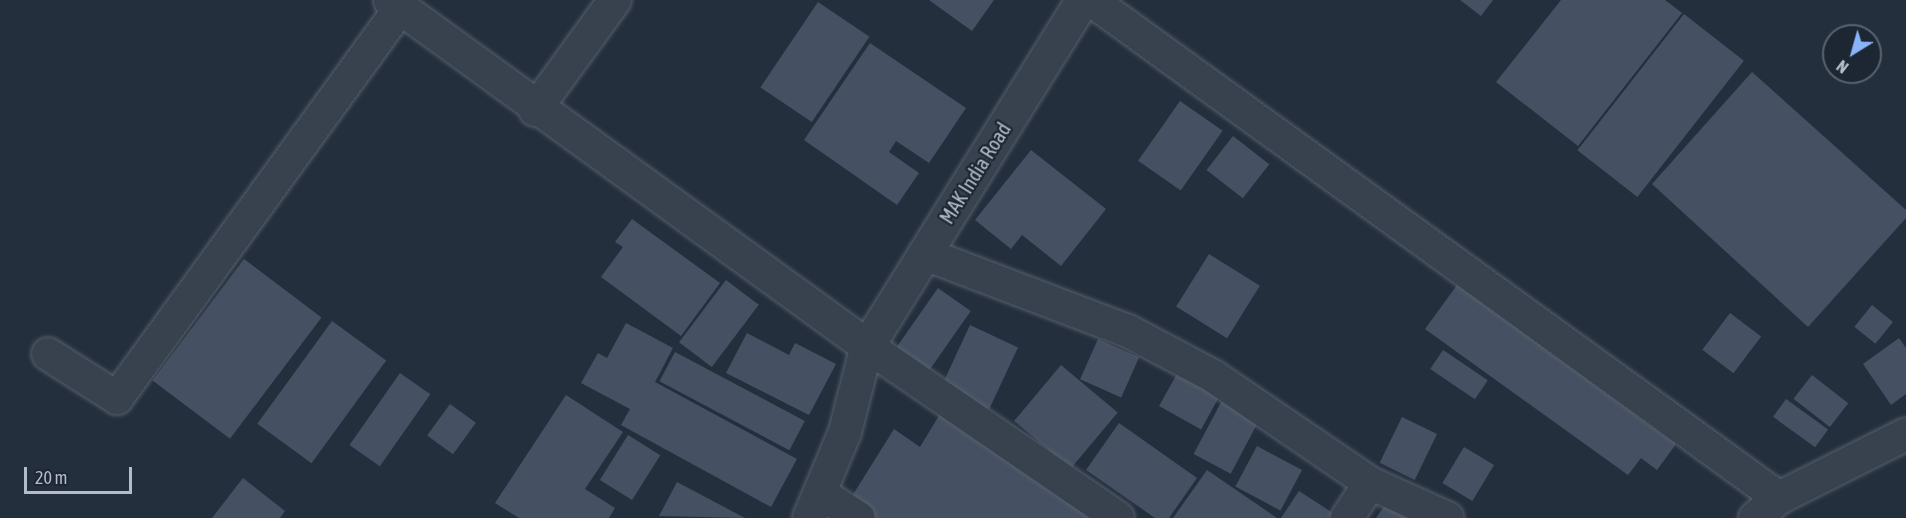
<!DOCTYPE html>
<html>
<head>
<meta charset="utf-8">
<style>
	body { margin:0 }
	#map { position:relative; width:1906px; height:518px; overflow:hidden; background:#242f3e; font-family:"Asap Condensed",sans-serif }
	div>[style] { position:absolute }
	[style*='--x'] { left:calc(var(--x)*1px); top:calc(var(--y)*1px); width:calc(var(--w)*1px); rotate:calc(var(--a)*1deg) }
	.building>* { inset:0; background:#455162; transform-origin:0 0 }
	.roads { filter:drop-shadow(0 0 2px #565f6c) drop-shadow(0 0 2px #565f6c) }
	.minor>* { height:32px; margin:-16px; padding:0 16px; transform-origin:16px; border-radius:16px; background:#38414e }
	.tertiary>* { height:33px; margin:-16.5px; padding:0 16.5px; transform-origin:16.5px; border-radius:16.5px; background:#38414e }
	span { translate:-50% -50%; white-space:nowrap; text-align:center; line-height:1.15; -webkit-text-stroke:4.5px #1d2633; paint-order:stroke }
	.street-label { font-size:20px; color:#b4bcc9 }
	.north { position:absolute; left:1822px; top:24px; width:60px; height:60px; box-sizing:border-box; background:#1d2633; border:2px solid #59626f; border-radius:50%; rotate:217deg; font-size:16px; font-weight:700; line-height:24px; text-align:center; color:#b4bcc9 }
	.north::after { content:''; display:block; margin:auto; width:21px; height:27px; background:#8ab4f8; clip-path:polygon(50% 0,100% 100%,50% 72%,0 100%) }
	.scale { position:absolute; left:24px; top:467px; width:108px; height:27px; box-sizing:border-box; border:3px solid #b4bcc9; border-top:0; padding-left:8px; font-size:18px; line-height:21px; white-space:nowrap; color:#b4bcc9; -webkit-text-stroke:4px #1d2633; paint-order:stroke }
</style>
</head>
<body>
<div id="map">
	<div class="building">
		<i style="clip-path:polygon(929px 0,994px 0,972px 31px)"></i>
		<i style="clip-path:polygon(1460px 0,1493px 0,1481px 16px)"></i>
		<i style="clip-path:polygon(1561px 0,1665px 0,1682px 13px,1578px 146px,1496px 82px)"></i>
		<i style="left:818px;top:2px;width:62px;height:103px;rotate:34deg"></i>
		<i style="left:1684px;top:14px;width:76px;height:173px;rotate:38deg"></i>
		<i style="clip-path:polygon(870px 43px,966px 108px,929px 163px,896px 141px,889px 152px,919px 173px,897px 205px,804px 140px)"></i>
		<i style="clip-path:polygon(1752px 72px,1906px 210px,1906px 218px,1808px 327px,1652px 184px)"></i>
		<i style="left:1180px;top:101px;width:52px;height:73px;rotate:35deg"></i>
		<i style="left:1233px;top:136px;width:46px;height:43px;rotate:38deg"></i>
		<i style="clip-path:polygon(1031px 150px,1106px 209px,1061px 266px,1022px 235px,1011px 249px,975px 220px)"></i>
		<i style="clip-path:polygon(632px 219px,720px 283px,681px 336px,601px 277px,623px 247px,615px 242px)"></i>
		<i style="left:1209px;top:254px;width:60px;height:62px;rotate:32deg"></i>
		<i style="left:244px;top:259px;width:97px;height:152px;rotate:37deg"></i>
		<i style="left:726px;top:280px;width:41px;height:78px;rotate:37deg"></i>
		<i style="clip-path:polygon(1457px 285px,1676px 444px,1657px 470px,1641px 458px,1628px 475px,1425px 329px)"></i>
		<i style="left:938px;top:288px;width:40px;height:72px;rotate:35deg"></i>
		<i style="left:1872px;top:305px;width:27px;height:28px;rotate:39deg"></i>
		<i style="left:1730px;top:313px;width:39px;height:46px;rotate:37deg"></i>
		<i style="left:332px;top:321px;width:67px;height:127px;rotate:36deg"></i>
		<i style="clip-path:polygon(626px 323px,673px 348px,655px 382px,797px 459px,771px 507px,621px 425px,630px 409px,581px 383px,598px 353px,607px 358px)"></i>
		<i style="left:970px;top:325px;width:53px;height:68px;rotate:25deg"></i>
		<i style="clip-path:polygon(747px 333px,789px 355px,795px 343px,836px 364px,809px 415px,726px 373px)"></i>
		<i style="clip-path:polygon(1899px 338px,1906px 348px,1906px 394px,1891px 405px,1863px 364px)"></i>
		<i style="left:1098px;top:339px;width:45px;height:44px;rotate:24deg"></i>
		<i style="left:1443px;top:350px;width:54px;height:23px;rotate:34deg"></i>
		<i style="left:675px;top:352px;width:147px;height:33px;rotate:28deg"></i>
		<i style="left:1061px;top:365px;width:74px;height:73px;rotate:40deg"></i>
		<i style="left:1178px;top:372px;width:48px;height:39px;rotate:29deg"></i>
		<i style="left:400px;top:373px;width:37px;height:88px;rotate:35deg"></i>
		<i style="left:1812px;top:375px;width:46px;height:30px;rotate:38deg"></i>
		<i style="left:1226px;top:393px;width:42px;height:69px;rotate:28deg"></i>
		<i style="clip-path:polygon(566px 395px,623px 432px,585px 489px,615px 508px,609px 518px,519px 518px,495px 503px)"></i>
		<i style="left:1786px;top:399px;width:52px;height:22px;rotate:36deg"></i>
		<i style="left:450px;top:404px;width:32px;height:39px;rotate:36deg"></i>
		<i style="clip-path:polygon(943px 409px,1106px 518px,876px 518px,849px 501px,894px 429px,920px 447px)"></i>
		<i style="left:1402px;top:417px;width:39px;height:51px;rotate:26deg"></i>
		<i style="clip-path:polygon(1119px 423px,1197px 478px,1169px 518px,1155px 518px,1086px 470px)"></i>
		<i style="left:628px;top:435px;width:38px;height:53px;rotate:32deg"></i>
		<i style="left:1257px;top:446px;width:51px;height:46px;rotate:28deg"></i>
		<i style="left:1464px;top:447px;width:35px;height:42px;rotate:31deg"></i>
		<i style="clip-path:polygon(1207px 470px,1277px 518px,1173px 518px)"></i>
		<i style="clip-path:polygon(243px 478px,285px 511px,280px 518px,212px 518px)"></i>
		<i style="clip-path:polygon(677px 482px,745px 518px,659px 516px)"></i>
		<i style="clip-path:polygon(1299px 491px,1333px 513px,1329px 518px,1281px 518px)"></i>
		<i style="clip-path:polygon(1387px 502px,1411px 518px,1376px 518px)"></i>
	</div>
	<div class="roads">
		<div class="minor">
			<i style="--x:1091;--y:0;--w:849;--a:35.9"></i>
			<i style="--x:535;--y:110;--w:136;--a:-54"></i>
			<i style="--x:925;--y:254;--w:217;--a:20.8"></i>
			<i style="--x:1128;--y:331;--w:96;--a:27.9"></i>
			<i style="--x:1213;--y:376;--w:190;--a:34.3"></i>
			<i style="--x:48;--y:354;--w:82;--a:32.5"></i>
			<i style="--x:117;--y:398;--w:482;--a:-54"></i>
			<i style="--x:820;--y:493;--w:46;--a:32.7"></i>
			<i style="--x:809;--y:518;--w:93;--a:-67.3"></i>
			<i style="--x:845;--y:432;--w:89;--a:-75.7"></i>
			<i style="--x:867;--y:346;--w:304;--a:34.4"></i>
			<i style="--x:1347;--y:518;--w:42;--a:-56.7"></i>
			<i style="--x:1370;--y:483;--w:85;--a:24.4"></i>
			<i style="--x:1755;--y:518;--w:31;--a:-40"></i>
			<i style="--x:1779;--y:498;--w:142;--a:-26.7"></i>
		</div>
		<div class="tertiary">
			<i style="--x:390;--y:0;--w:589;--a:35.96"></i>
			<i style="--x:867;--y:346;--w:407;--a:-58.1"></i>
		</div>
	</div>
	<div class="street-label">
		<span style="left:975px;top:173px;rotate:-58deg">MAK India Road</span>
	</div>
	<div class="north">N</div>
	<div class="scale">20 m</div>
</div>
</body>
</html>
